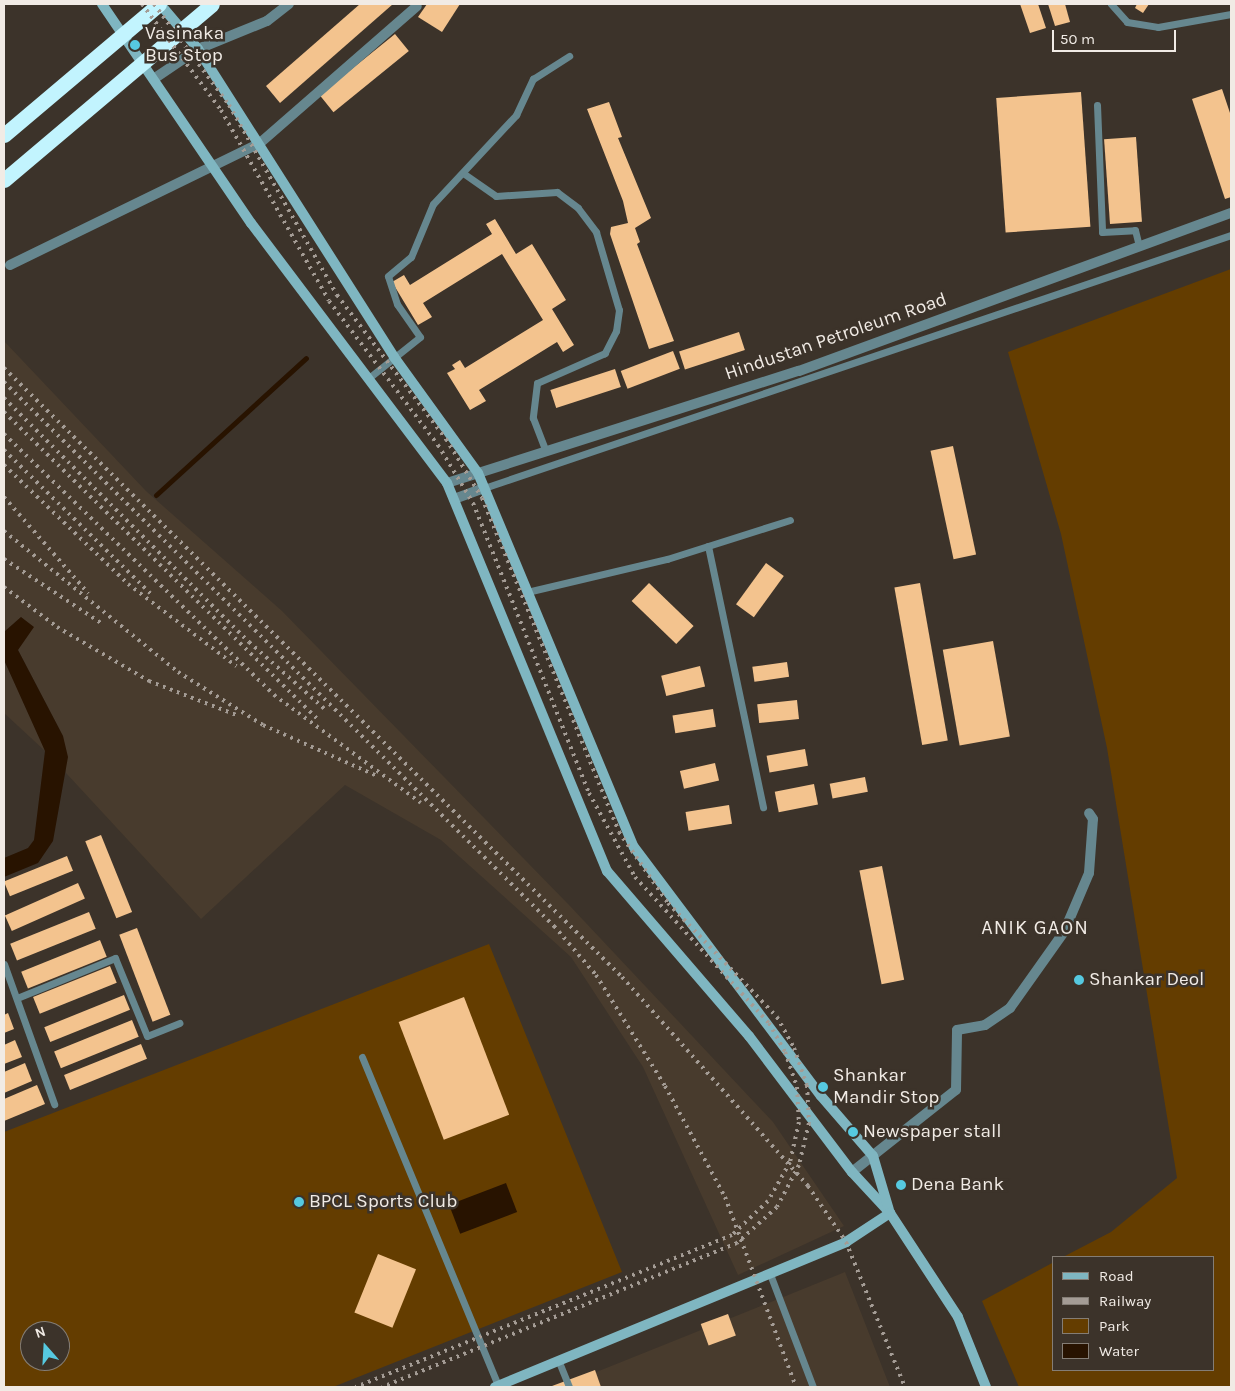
<!DOCTYPE html>
<html>
<head>
<meta charset="utf-8">
<style>
	body { margin:0 }
	#map { position:relative; width:1235px; height:1391px; overflow:hidden; background:#3c332a; font-family:Karla,sans-serif }
	div>[style] { position:absolute }
	[style*='--x'] { left:calc(var(--x)*1px); top:calc(var(--y)*1px); width:calc(var(--w)*1px); rotate:calc(var(--a)*1deg) }
	.built>* { inset:0; background:#483b2d }
	.green>* { inset:0; background:#643d00 }
	.water>* { inset:0; background:#281300; transform-origin:0 0 }
	.stream>* { height:5px; margin:-2.5px; padding:0 2.5px; transform-origin:2.5px; border-radius:2.5px; background:#281300 }
	.building>* { inset:0; background:#f3c38e; transform-origin:0 0 }
	.lane>* { height:7px; margin:-3.5px; padding:0 3.5px; transform-origin:3.5px; border-radius:3.5px; background:#66878f }
	.street>* { height:10px; margin:-5px; padding:0 5px; transform-origin:5px; border-radius:5px; background:#66878f }
	.secondary>* { height:10px; margin:-5px; padding:0 5px; transform-origin:5px; border-radius:5px; background:#7fb6c1 }
	.highway>* { height:15px; margin:-7.5px; padding:0 7.5px; transform-origin:7.5px; border-radius:7.5px; background:#c2f4fe }
	.rail>* { height:4px; margin-top:-2px; transform-origin:0; background:repeating-linear-gradient(90deg,#a49c95 0 2.5px,transparent 0 7.5px) }
	.dots>* { width:14px; height:14px; translate:-50% -50%; box-sizing:border-box; border:2px solid #3c332a; border-radius:50% }
	span { translate:-50% -50%; white-space:nowrap; text-align:center; line-height:1.15; -webkit-text-stroke:5px #3c332a; paint-order:stroke }
	.poi-label { font-size:19px; color:#f1ebe5 }
	.left { translate:0 -50%; text-align:left }
	.street-label { font-size:19px; color:#f1ebe5 }
	.neighbourhood-label { font-size:20px; color:#f1ebe5; letter-spacing:1px }
	.frame { position:absolute; inset:0; border:5px solid #f1ebe5; pointer-events:none }
	.legend { position:absolute; left:1052px; top:1256px; width:162px; height:115px; box-sizing:border-box; background:#3c332a; border:1px solid #847d75; margin:0; padding:6px 9px; list-style:none; font-size:15px; color:#f1ebe5 }
	.legend li { display:flex; align-items:center; gap:10px; height:25px }
	.legend b { width:25px; border:1px solid #847d75 }
	.north { position:absolute; left:20px; top:1321px; width:50px; height:50px; box-sizing:border-box; background:#3c332a; border:1px solid #847d75; border-radius:50%; rotate:341deg; font-size:14px; font-weight:700; line-height:20px; text-align:center; color:#f1ebe5 }
	.north::after { content:''; display:block; margin:auto; width:18px; height:22px; background:#56c9e0; clip-path:polygon(50% 0,100% 100%,50% 72%,0 100%) }
	.scale { position:absolute; left:1052px; top:30px; width:124px; height:22px; box-sizing:border-box; border:2px solid #f1ebe5; border-top:0; padding-left:6px; font-size:15px; line-height:18px; white-space:nowrap; color:#f1ebe5; -webkit-text-stroke:4px #3c332a; paint-order:stroke }
</style>
</head>
<body>
<div id="map">
	<div class="built">
		<i style="clip-path:polygon(4px 341px,146px 491px,282px 611px,570px 906px,773px 1122px,844px 1226px,738px 1275px,643px 1067px,571px 957px,441px 840px,345px 785px,201px 919px,66px 773px,63px 736px,18px 650px,28px 624px,21px 617px,4px 632px)"></i>
		<i style="clip-path:polygon(4px 660px,37px 728px,45px 751px,4px 713px)"></i>
		<i style="clip-path:polygon(845px 1272px,890px 1387px,559px 1387px,766px 1304px)"></i>
	</div>
	<div class="green">
		<i style="clip-path:polygon(1231px 269px,1231px 1387px,1019px 1387px,982px 1301px,1054px 1262px,1054px 1370px,1214px 1370px,1214px 1257px,1063px 1257px,1111px 1232px,1177px 1178px,1107px 748px,1061px 534px,1008px 352px)"></i>
		<i style="clip-path:polygon(evenodd,489px 944px,622px 1272px,333px 1387px,4px 1387px,4px 1132px,489px 944px,30px 1331px,60px 1331px,60px 1361px,30px 1361px,30px 1331px)"></i>
	</div>
	<div class="water">
		<i style="clip-path:polygon(21px 617px,34px 627px,18px 650px,63px 736px,68px 757px,53px 841px,38px 863px,4px 877px,4px 858px,28px 848px,34px 840px,45px 751px,4px 660px,4px 632px)"></i>
		<i style="left:506px;top:1183px;width:31px;height:61px;rotate:69deg"></i>
	</div>
	<div class="stream">
		<i style="--x:156;--y:495;--w:203;--a:-42.4"></i>
	</div>
	<div class="building">
		<i style="clip-path:polygon(360px 4px,393px 4px,280px 103px,266px 86px)"></i>
		<i style="clip-path:polygon(427px 4px,460px 4px,442px 32px,418px 17px)"></i>
		<i style="clip-path:polygon(1020px 4px,1038px 4px,1046px 28px,1030px 33px)"></i>
		<i style="clip-path:polygon(1048px 4px,1065px 4px,1070px 22px,1055px 26px)"></i>
		<i style="clip-path:polygon(1137px 4px,1149px 4px,1143px 13px,1135px 8px)"></i>
		<i style="left:395px;top:34px;width:22px;height:97px;rotate:51deg"></i>
		<i style="clip-path:polygon(1222px 89px,1231px 116px,1231px 197px,1225px 199px,1192px 99px)"></i>
		<i style="left:1081px;top:92px;width:135px;height:85px;rotate:86deg"></i>
		<i style="clip-path:polygon(609px 102px,622px 137px,618px 138px,651px 218px,635px 228px,640px 242px,637px 244px,674px 341px,649px 349px,610px 234px,611px 227px,628px 223px,623px 201px,587px 109px)"></i>
		<i style="left:1136px;top:137px;width:85px;height:32px;rotate:86deg"></i>
		<i style="clip-path:polygon(495px 219px,516px 254px,532px 244px,566px 300px,552px 309px,574px 345px,563px 352px,557px 342px,479px 390px,486px 401px,470px 410px,447px 373px,455px 369px,452px 365px,460px 360px,465px 368px,543px 320px,502px 254px,423px 303px,432px 317px,418px 325px,392px 282px,404px 275px,410px 285px,492px 234px,486px 224px)"></i>
		<i style="left:739px;top:332px;width:19px;height:63px;rotate:72deg"></i>
		<i style="left:673px;top:351px;width:19px;height:56px;rotate:69deg"></i>
		<i style="left:615px;top:369px;width:19px;height:68px;rotate:72deg"></i>
		<i style="left:953px;top:446px;width:111px;height:23px;rotate:78deg"></i>
		<i style="left:766px;top:563px;width:22px;height:51px;rotate:36deg"></i>
		<i style="left:649px;top:583px;width:62px;height:25px;rotate:44deg"></i>
		<i style="left:920px;top:583px;width:160px;height:26px;rotate:80deg"></i>
		<i style="left:993px;top:641px;width:97px;height:51px;rotate:80deg"></i>
		<i style="left:787px;top:662px;width:15px;height:35px;rotate:82deg"></i>
		<i style="left:700px;top:666px;width:21px;height:40px;rotate:76deg"></i>
		<i style="left:797px;top:700px;width:19px;height:40px;rotate:84deg"></i>
		<i style="left:713px;top:709px;width:18px;height:41px;rotate:81deg"></i>
		<i style="left:805px;top:749px;width:17px;height:39px;rotate:80deg"></i>
		<i style="left:715px;top:763px;width:18px;height:36px;rotate:77deg"></i>
		<i style="left:865px;top:777px;width:15px;height:36px;rotate:79deg"></i>
		<i style="left:814px;top:784px;width:21px;height:40px;rotate:79deg"></i>
		<i style="left:729px;top:805px;width:19px;height:44px;rotate:81deg"></i>
		<i style="left:101px;top:835px;width:83px;height:17px;rotate:68deg"></i>
		<i style="left:67px;top:856px;width:16px;height:68px;rotate:68deg"></i>
		<i style="left:882px;top:866px;width:116px;height:23px;rotate:79deg"></i>
		<i style="left:78px;top:883px;width:17px;height:80px;rotate:66deg"></i>
		<i style="left:89px;top:912px;width:18px;height:85px;rotate:68deg"></i>
		<i style="left:137px;top:928px;width:93px;height:19px;rotate:69deg"></i>
		<i style="left:100px;top:940px;width:18px;height:85px;rotate:68deg"></i>
		<i style="left:110px;top:966px;width:18px;height:83px;rotate:68deg"></i>
		<i style="left:124px;top:995px;width:16px;height:86px;rotate:68deg"></i>
		<i style="left:464px;top:997px;width:126px;height:70px;rotate:69deg"></i>
		<i style="clip-path:polygon(8px 1013px,14px 1029px,4px 1033px,4px 1015px)"></i>
		<i style="left:132px;top:1020px;width:18px;height:84px;rotate:68deg"></i>
		<i style="clip-path:polygon(15px 1040px,22px 1057px,4px 1064px,4px 1045px)"></i>
		<i style="left:141px;top:1044px;width:16px;height:83px;rotate:68deg"></i>
		<i style="clip-path:polygon(25px 1063px,32px 1081px,4px 1093px,4px 1072px)"></i>
		<i style="clip-path:polygon(37px 1085px,45px 1104px,4px 1121px,4px 1099px)"></i>
		<i style="left:378px;top:1254px;width:41px;height:63px;rotate:22deg"></i>
		<i style="left:728px;top:1314px;width:23px;height:29px;rotate:70deg"></i>
		<i style="clip-path:polygon(595px 1370px,601px 1387px,552px 1387px,552px 1386px)"></i>
	</div>
	<div class="lane">
		<i style="--x:1111;--y:4;--w:24;--a:48"></i>
		<i style="--x:1127;--y:22;--w:31;--a:9"></i>
		<i style="--x:1158;--y:27;--w:74;--a:-10.1"></i>
		<i style="--x:1097;--y:105;--w:127;--a:87.7"></i>
		<i style="--x:1102;--y:232;--w:33;--a:-3"></i>
		<i style="--x:1135;--y:230;--w:16;--a:76"></i>
		<i style="--x:463;--y:173;--w:40;--a:34.9"></i>
		<i style="--x:496;--y:196;--w:61;--a:-3.8"></i>
		<i style="--x:557;--y:192;--w:26;--a:37"></i>
		<i style="--x:578;--y:208;--w:30;--a:53"></i>
		<i style="--x:596;--y:232;--w:81;--a:73.6"></i>
		<i style="--x:619;--y:310;--w:21;--a:98"></i>
		<i style="--x:616;--y:331;--w:25;--a:117"></i>
		<i style="--x:605;--y:353;--w:74;--a:156.2"></i>
		<i style="--x:537;--y:383;--w:35;--a:97"></i>
		<i style="--x:533;--y:418;--w:36;--a:69"></i>
		<i style="--x:370;--y:377;--w:64;--a:-38.7"></i>
		<i style="--x:420;--y:337;--w:40;--a:-124.9"></i>
		<i style="--x:397;--y:304;--w:29;--a:-108"></i>
		<i style="--x:388;--y:276;--w:30;--a:-40"></i>
		<i style="--x:411;--y:257;--w:57;--a:-67.5"></i>
		<i style="--x:433;--y:204;--w:122;--a:-47"></i>
		<i style="--x:516;--y:115;--w:40;--a:-65"></i>
		<i style="--x:533;--y:79;--w:43;--a:-32.6"></i>
		<i style="--x:484;--y:488;--w:789;--a:-18.71"></i>
		<i style="--x:708;--y:546;--w:267;--a:78.1"></i>
		<i style="--x:527;--y:592;--w:144;--a:-13.3"></i>
		<i style="--x:667;--y:559;--w:129;--a:-17.6"></i>
		<i style="--x:4;--y:964;--w:149;--a:70.3"></i>
		<i style="--x:17;--y:998;--w:106;--a:-22.2"></i>
		<i style="--x:115;--y:958;--w:84;--a:67.7"></i>
		<i style="--x:147;--y:1036;--w:35;--a:-22"></i>
		<i style="--x:362;--y:1057;--w:356;--a:67.5"></i>
		<i style="--x:770;--y:1274;--w:121;--a:69.2"></i>
		<i style="--x:559;--y:1362;--w:27;--a:68"></i>
	</div>
	<div class="street">
		<i style="--x:155;--y:78;--w:52;--a:-34"></i>
		<i style="--x:198;--y:49;--w:74;--a:-22.1"></i>
		<i style="--x:267;--y:21;--w:28;--a:-38"></i>
		<i style="--x:10;--y:265;--w:278;--a:-26"></i>
		<i style="--x:260;--y:143;--w:208;--a:-41.1"></i>
		<i style="--x:447;--y:483;--w:369;--a:-17.7"></i>
		<i style="--x:799;--y:371;--w:460;--a:-20.1"></i>
		<i style="--x:454;--y:499;--w:32;--a:-20"></i>
		<i style="--x:852;--y:1172;--w:132;--a:-38.3"></i>
		<i style="--x:956;--y:1090;--w:60;--a:-89"></i>
		<i style="--x:957;--y:1030;--w:28;--a:-10"></i>
		<i style="--x:985;--y:1025;--w:30;--a:-34"></i>
		<i style="--x:1010;--y:1008;--w:93;--a:-54.6"></i>
		<i style="--x:1064;--y:932;--w:64;--a:-67"></i>
		<i style="--x:1089;--y:873;--w:54;--a:-85.8"></i>
		<i style="--x:1093;--y:819;--w:7;--a:-124"></i>
	</div>
	<div class="secondary">
		<i style="--x:102;--y:4;--w:265;--a:55.8"></i>
		<i style="--x:251;--y:223;--w:326;--a:53"></i>
		<i style="--x:447;--y:483;--w:420;--a:67.6"></i>
		<i style="--x:607;--y:871;--w:218;--a:49.3"></i>
		<i style="--x:749;--y:1036;--w:171;--a:52.9"></i>
		<i style="--x:852;--y:1172;--w:56;--a:47.2"></i>
		<i style="--x:890;--y:1213;--w:124;--a:56.8"></i>
		<i style="--x:958;--y:1317;--w:75;--a:68.2"></i>
		<i style="--x:160;--y:4;--w:59;--a:49.8"></i>
		<i style="--x:198;--y:49;--w:365;--a:57.5"></i>
		<i style="--x:394;--y:357;--w:143;--a:54.1"></i>
		<i style="--x:478;--y:473;--w:405;--a:67.4"></i>
		<i style="--x:634;--y:847;--w:311;--a:53.1"></i>
		<i style="--x:821;--y:1096;--w:79;--a:49.1"></i>
		<i style="--x:873;--y:1156;--w:56;--a:73.5"></i>
		<i style="--x:495;--y:1387;--w:380;--a:-22.4"></i>
		<i style="--x:846;--y:1242;--w:53;--a:-33.4"></i>
	</div>
	<div class="highway">
		<i style="--x:4;--y:135;--w:203;--a:-40.2"></i>
		<i style="--x:4;--y:180;--w:272;--a:-40.2"></i>
	</div>
	<div class="rail">
		<i style="--x:142;--y:4;--w:132;--a:53.3"></i>
		<i style="--x:221;--y:110;--w:219;--a:60.5"></i>
		<i style="--x:329;--y:301;--w:181;--a:52.9"></i>
		<i style="--x:438;--y:445;--w:68;--a:58.9"></i>
		<i style="--x:473;--y:503;--w:312;--a:68.2"></i>
		<i style="--x:589;--y:793;--w:96;--a:61.3"></i>
		<i style="--x:635;--y:877;--w:198;--a:47.5"></i>
		<i style="--x:769;--y:1023;--w:33;--a:61"></i>
		<i style="--x:785;--y:1052;--w:37;--a:71"></i>
		<i style="--x:797;--y:1087;--w:35;--a:87"></i>
		<i style="--x:799;--y:1122;--w:41;--a:102.7"></i>
		<i style="--x:790;--y:1162;--w:45;--a:119.4"></i>
		<i style="--x:768;--y:1201;--w:50;--a:136.6"></i>
		<i style="--x:732;--y:1235;--w:406;--a:158"></i>
		<i style="--x:154;--y:4;--w:126;--a:53.4"></i>
		<i style="--x:229;--y:105;--w:219;--a:60.4"></i>
		<i style="--x:337;--y:295;--w:181;--a:52.9"></i>
		<i style="--x:446;--y:439;--w:69;--a:58.6"></i>
		<i style="--x:482;--y:498;--w:361;--a:67.7"></i>
		<i style="--x:619;--y:832;--w:86;--a:55.4"></i>
		<i style="--x:668;--y:903;--w:158;--a:46.3"></i>
		<i style="--x:777;--y:1017;--w:35;--a:61"></i>
		<i style="--x:794;--y:1048;--w:39;--a:71"></i>
		<i style="--x:807;--y:1085;--w:38;--a:87"></i>
		<i style="--x:809;--y:1123;--w:43;--a:103.4"></i>
		<i style="--x:799;--y:1165;--w:47;--a:117.6"></i>
		<i style="--x:777;--y:1207;--w:54;--a:138"></i>
		<i style="--x:737;--y:1243;--w:383;--a:157.9"></i>
		<i style="--x:4;--y:368;--w:868;--a:44.58"></i>
		<i style="--x:622;--y:977;--w:280;--a:48.3"></i>
		<i style="--x:808;--y:1186;--w:68;--a:55.8"></i>
		<i style="--x:846;--y:1242;--w:157;--a:67.9"></i>
		<i style="--x:4;--y:382;--w:774;--a:44.69"></i>
		<i style="--x:554;--y:926;--w:65;--a:49.4"></i>
		<i style="--x:596;--y:975;--w:131;--a:58.1"></i>
		<i style="--x:665;--y:1086;--w:126;--a:61.6"></i>
		<i style="--x:725;--y:1197;--w:203;--a:69.5"></i>
		<i style="--x:4;--y:398;--w:346;--a:44.9"></i>
		<i style="--x:249;--y:642;--w:104;--a:41.5"></i>
		<i style="--x:4;--y:412;--w:440;--a:44.4"></i>
		<i style="--x:4;--y:434;--w:376;--a:44"></i>
		<i style="--x:274;--y:695;--w:182;--a:36.3"></i>
		<i style="--x:4;--y:450;--w:207;--a:44.4"></i>
		<i style="--x:4;--y:465;--w:172;--a:43.8"></i>
		<i style="--x:128;--y:584;--w:136;--a:37.2"></i>
		<i style="--x:4;--y:497;--w:128;--a:48.8"></i>
		<i style="--x:4;--y:531;--w:224;--a:39"></i>
		<i style="--x:178;--y:672;--w:100;--a:31.9"></i>
		<i style="--x:263;--y:725;--w:125;--a:24.1"></i>
		<i style="--x:4;--y:559;--w:116;--a:33.4"></i>
		<i style="--x:4;--y:587;--w:66;--a:37"></i>
		<i style="--x:57;--y:627;--w:107;--a:30.4"></i>
		<i style="--x:149;--y:681;--w:97;--a:21.3"></i>
	</div>
	<div class="dots">
		<i style="left:135px;top:45px;background:#56c9e0"></i>
		<i style="left:1079px;top:980px;background:#56c9e0"></i>
		<i style="left:823px;top:1087px;background:#56c9e0"></i>
		<i style="left:853px;top:1132px;background:#56c9e0"></i>
		<i style="left:901px;top:1185px;background:#56c9e0"></i>
		<i style="left:299px;top:1202px;background:#56c9e0"></i>
	</div>
	<div class="poi-label">
		<span class="left" style="left:145px;top:45px">Vasinaka<br>Bus Stop</span>
		<span class="left" style="left:1089px;top:980px">Shankar Deol</span>
		<span class="left" style="left:833px;top:1087px">Shankar<br>Mandir Stop</span>
		<span class="left" style="left:863px;top:1132px">Newspaper stall</span>
		<span class="left" style="left:911px;top:1185px">Dena Bank</span>
		<span class="left" style="left:309px;top:1202px">BPCL Sports Club</span>
	</div>
	<div class="street-label">
		<span style="left:836px;top:337px;rotate:-19deg">Hindustan Petroleum Road</span>
	</div>
	<div class="neighbourhood-label">
		<span style="left:1035px;top:927px">ANIK GAON</span>
	</div>
	<div class="frame"></div>
	<ul class="legend">
	<li><b style="height:6px;background:#7fb6c1"></b>Road</li>
	<li><b style="height:6px;background:#a49c95"></b>Railway</li>
	<li><b style="height:14px;background:#643d00"></b>Park</li>
	<li><b style="height:14px;background:#281300"></b>Water</li>
	</ul>
	<div class="north">N</div>
	<div class="scale">50 m</div>
</div>
</body>
</html>
